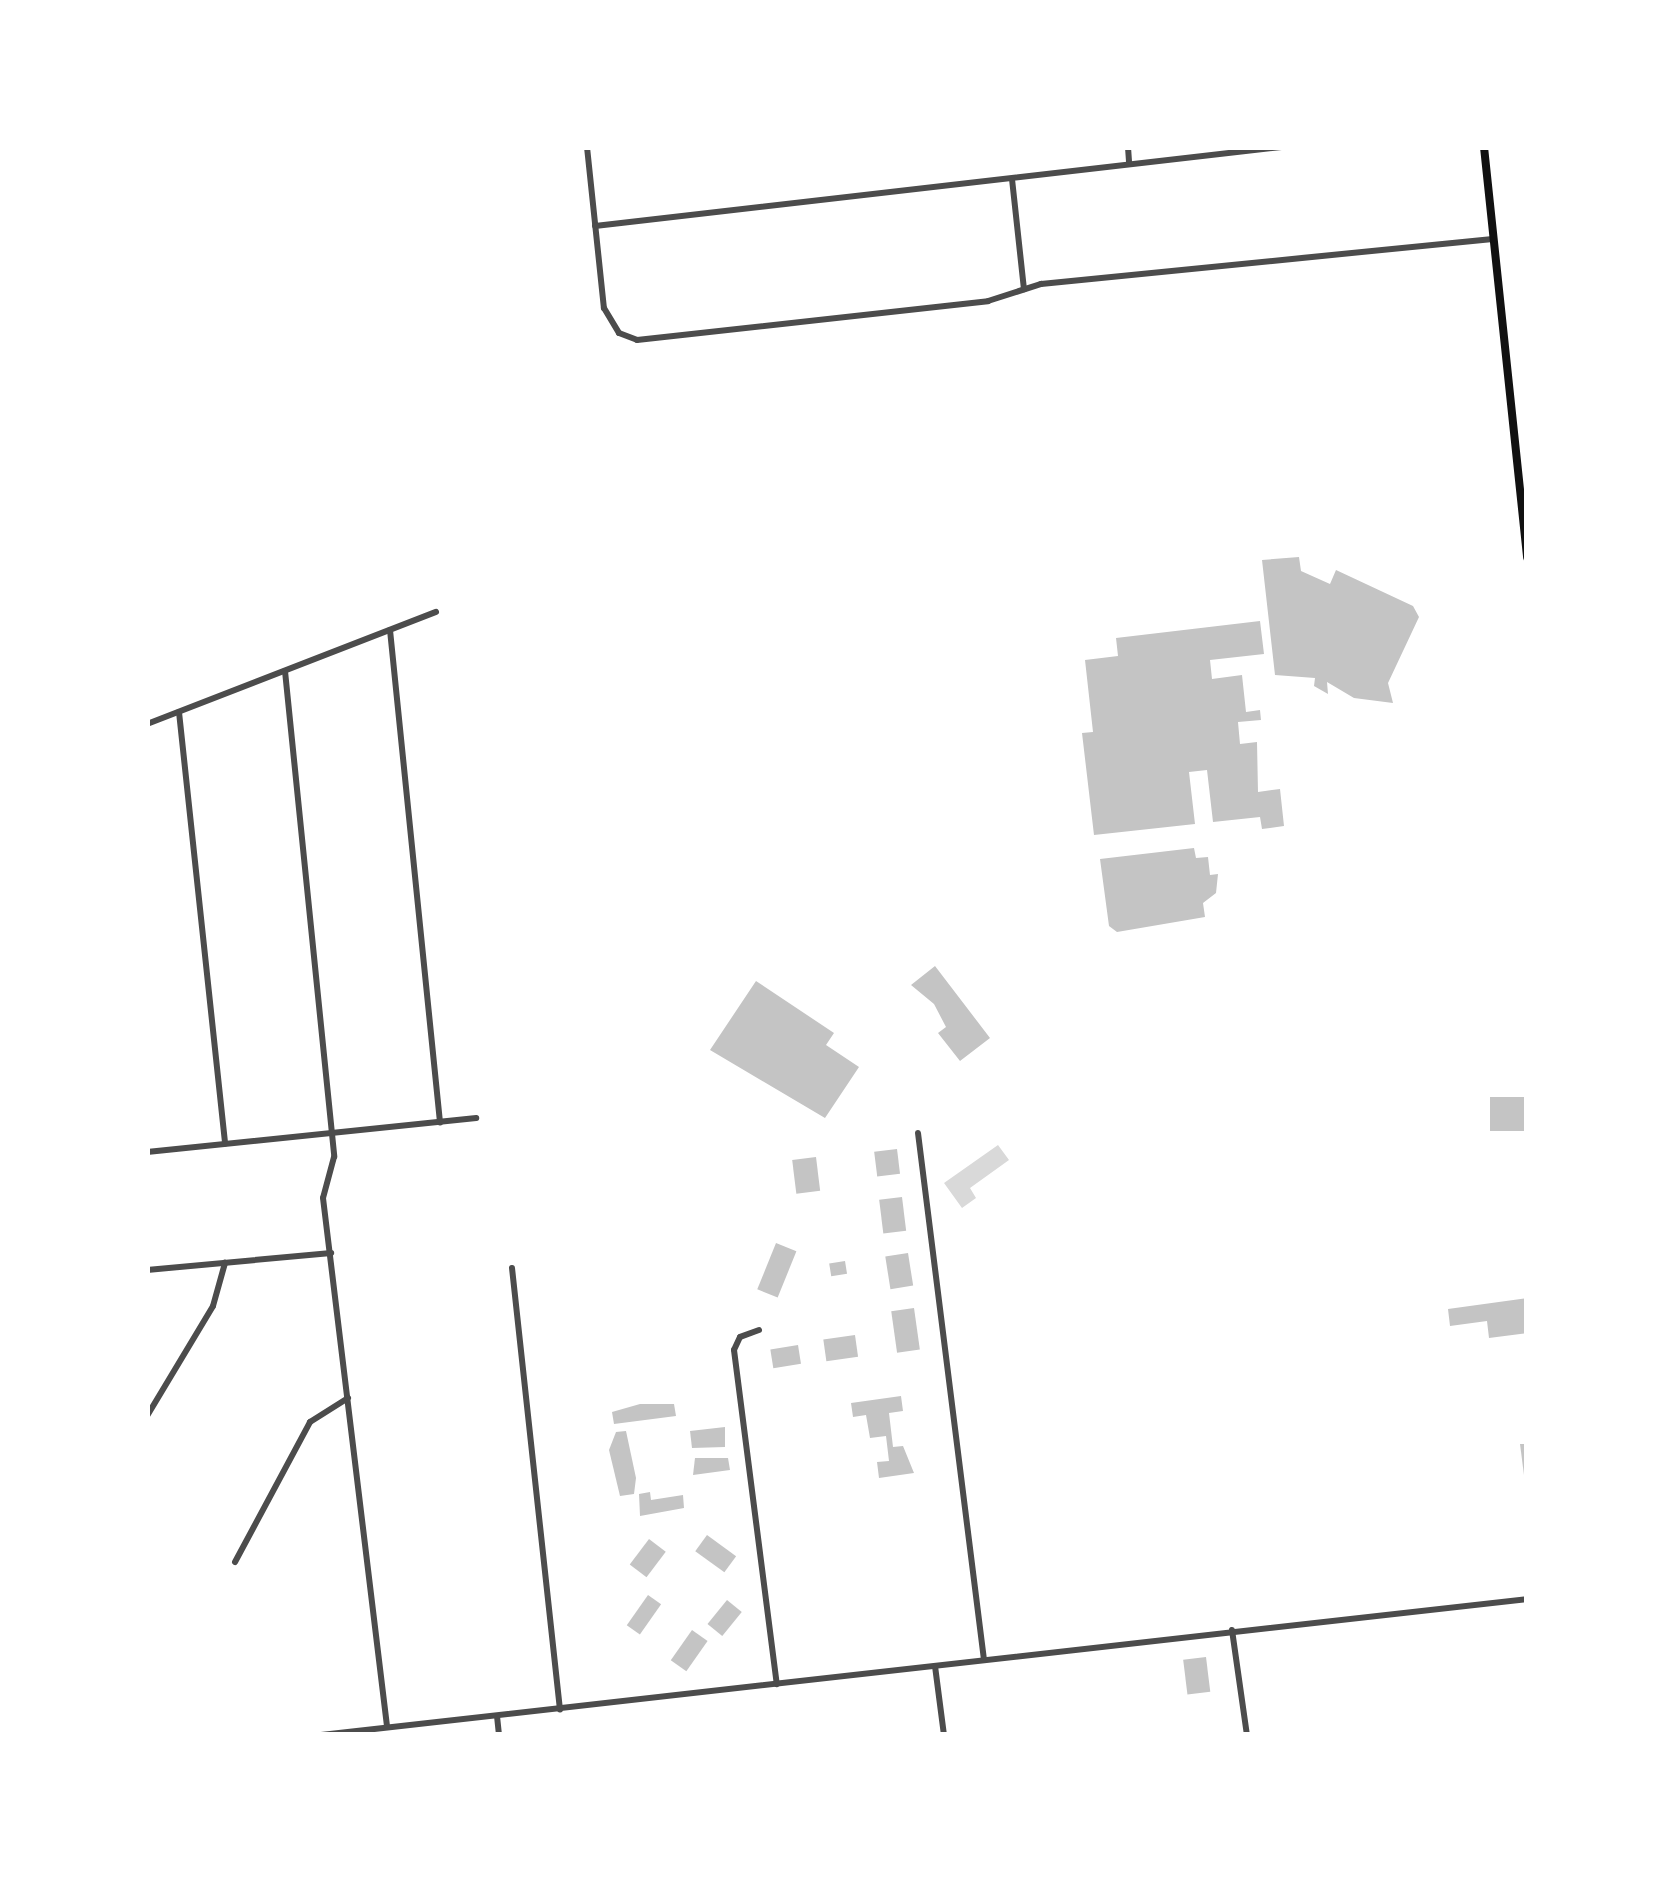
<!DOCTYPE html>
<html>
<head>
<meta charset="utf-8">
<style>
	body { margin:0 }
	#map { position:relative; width:1674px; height:1882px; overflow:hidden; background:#fff; font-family:Arial,sans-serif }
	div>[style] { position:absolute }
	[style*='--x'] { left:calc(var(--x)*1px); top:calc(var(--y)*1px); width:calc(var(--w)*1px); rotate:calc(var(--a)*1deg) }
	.water>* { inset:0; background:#d9d9d9 }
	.building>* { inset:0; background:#c4c4c4; transform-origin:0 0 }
	.minor>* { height:6px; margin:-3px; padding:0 3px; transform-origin:3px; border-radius:3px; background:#4c4c4c }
	.tertiary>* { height:6px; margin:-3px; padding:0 3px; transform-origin:3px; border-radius:3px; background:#4c4c4c }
	.secondary>* { height:8px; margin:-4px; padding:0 4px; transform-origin:4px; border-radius:4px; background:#111 }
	span { translate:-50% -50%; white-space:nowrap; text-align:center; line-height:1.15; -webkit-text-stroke:12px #fff; paint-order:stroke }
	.frame { position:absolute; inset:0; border:150px solid #fff; pointer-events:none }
</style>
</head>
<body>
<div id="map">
	<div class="water">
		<i style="clip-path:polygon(998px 1145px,1009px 1160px,970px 1188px,976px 1198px,962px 1208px,944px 1183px)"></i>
	</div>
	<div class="building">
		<i style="clip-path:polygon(1299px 557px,1301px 571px,1330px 584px,1336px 570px,1413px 606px,1419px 617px,1388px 683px,1393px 703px,1354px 698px,1327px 682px,1328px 694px,1314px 686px,1315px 678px,1275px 675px,1262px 560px)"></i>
		<i style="clip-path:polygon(1260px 621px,1264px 654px,1210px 660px,1212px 679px,1242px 675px,1246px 712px,1260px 710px,1261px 720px,1238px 722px,1240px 744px,1257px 742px,1258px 792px,1280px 789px,1284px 826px,1262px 829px,1260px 817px,1213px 822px,1207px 770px,1189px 772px,1195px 824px,1094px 835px,1082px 733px,1093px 732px,1085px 660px,1118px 656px,1116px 638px)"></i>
		<i style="clip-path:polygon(1194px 848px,1196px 858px,1208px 857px,1210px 875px,1218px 874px,1216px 893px,1203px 903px,1205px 917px,1117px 932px,1109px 926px,1100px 859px)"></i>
		<i style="clip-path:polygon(935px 966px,990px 1038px,960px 1061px,938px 1033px,946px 1027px,934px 1004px,911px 985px)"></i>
		<i style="clip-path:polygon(756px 981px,834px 1033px,826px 1045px,859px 1067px,825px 1118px,710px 1050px)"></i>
		<i style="left:1527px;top:1097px;width:34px;height:37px;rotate:90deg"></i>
		<i style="left:897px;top:1149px;width:25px;height:23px;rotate:83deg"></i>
		<i style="left:816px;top:1157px;width:34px;height:24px;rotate:83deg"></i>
		<i style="left:902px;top:1197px;width:34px;height:23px;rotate:83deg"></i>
		<i style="left:776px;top:1243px;width:22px;height:50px;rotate:22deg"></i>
		<i style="left:908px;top:1253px;width:33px;height:23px;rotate:81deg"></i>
		<i style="left:845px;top:1261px;width:13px;height:16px;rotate:81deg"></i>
		<i style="clip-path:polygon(1527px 1298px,1527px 1333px,1489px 1338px,1487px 1321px,1450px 1326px,1448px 1309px)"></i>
		<i style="left:914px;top:1308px;width:42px;height:23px;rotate:82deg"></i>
		<i style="left:855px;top:1335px;width:22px;height:32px;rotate:82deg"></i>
		<i style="left:798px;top:1345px;width:19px;height:28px;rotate:81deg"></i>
		<i style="clip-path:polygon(901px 1396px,903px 1411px,889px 1413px,893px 1447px,903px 1446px,914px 1473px,879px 1478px,877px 1462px,889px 1461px,886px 1436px,870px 1438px,866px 1415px,853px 1417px,851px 1403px)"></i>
		<i style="clip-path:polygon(640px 1404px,674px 1404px,676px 1416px,614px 1424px,612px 1412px)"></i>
		<i style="clip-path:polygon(725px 1427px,725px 1447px,692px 1448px,690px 1431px)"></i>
		<i style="clip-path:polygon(626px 1431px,636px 1478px,634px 1494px,620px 1496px,609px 1450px,616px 1432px)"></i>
		<i style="clip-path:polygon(1520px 1444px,1527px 1444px,1527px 1474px,1524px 1475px)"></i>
		<i style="clip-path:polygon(695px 1458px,728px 1458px,730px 1470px,693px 1475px)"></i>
		<i style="clip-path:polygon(650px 1492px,651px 1500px,683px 1495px,684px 1508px,640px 1516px,639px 1494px)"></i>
		<i style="left:707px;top:1535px;width:36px;height:20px;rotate:36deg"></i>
		<i style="left:649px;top:1539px;width:21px;height:32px;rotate:37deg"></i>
		<i style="left:648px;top:1595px;width:16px;height:37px;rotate:35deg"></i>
		<i style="left:727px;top:1600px;width:19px;height:31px;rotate:39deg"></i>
		<i style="left:692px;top:1630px;width:19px;height:37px;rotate:35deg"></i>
		<i style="left:1206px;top:1657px;width:35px;height:23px;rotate:83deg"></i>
	</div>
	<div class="minor">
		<i style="--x:587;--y:147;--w:162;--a:84"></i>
		<i style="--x:604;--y:308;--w:29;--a:59"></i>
		<i style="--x:619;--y:333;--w:19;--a:21"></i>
		<i style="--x:637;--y:340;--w:353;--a:-6.3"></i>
		<i style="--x:988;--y:301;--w:56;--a:-17.8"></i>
		<i style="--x:1041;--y:284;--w:454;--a:-5.7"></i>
		<i style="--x:1128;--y:147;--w:16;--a:86"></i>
		<i style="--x:1012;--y:179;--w:111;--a:83.8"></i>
		<i style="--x:595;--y:226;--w:691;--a:-6.57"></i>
		<i style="--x:390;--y:630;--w:495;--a:84.2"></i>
		<i style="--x:285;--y:671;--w:488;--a:84.2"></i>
		<i style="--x:334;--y:1157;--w:42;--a:105"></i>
		<i style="--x:323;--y:1198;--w:532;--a:83.09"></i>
		<i style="--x:179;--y:712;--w:434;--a:83.9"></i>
		<i style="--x:147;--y:724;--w:310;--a:-21.2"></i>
		<i style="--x:918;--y:1133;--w:531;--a:82.86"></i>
		<i style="--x:147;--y:1152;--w:331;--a:-5.9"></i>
		<i style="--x:512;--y:1268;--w:444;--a:83.8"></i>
		<i style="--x:147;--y:1270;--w:185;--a:-5.3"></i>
		<i style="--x:759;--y:1330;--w:20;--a:160"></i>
		<i style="--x:740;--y:1337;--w:14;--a:115"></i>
		<i style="--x:734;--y:1350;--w:337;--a:82.7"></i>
		<i style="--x:147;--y:1416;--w:128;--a:-59"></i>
		<i style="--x:213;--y:1306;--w:45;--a:-74.4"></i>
		<i style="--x:235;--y:1562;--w:159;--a:-61.8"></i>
		<i style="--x:310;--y:1422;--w:45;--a:-32.3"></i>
		<i style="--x:1232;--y:1630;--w:106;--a:81.9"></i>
		<i style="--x:935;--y:1666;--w:70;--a:82.6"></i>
		<i style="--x:497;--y:1716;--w:19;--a:84"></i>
	</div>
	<div class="tertiary">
		<i style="--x:321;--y:1735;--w:1214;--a:-6.43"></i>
	</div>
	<div class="secondary">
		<i style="--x:1484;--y:147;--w:413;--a:84"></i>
	</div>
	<div class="frame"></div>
</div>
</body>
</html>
